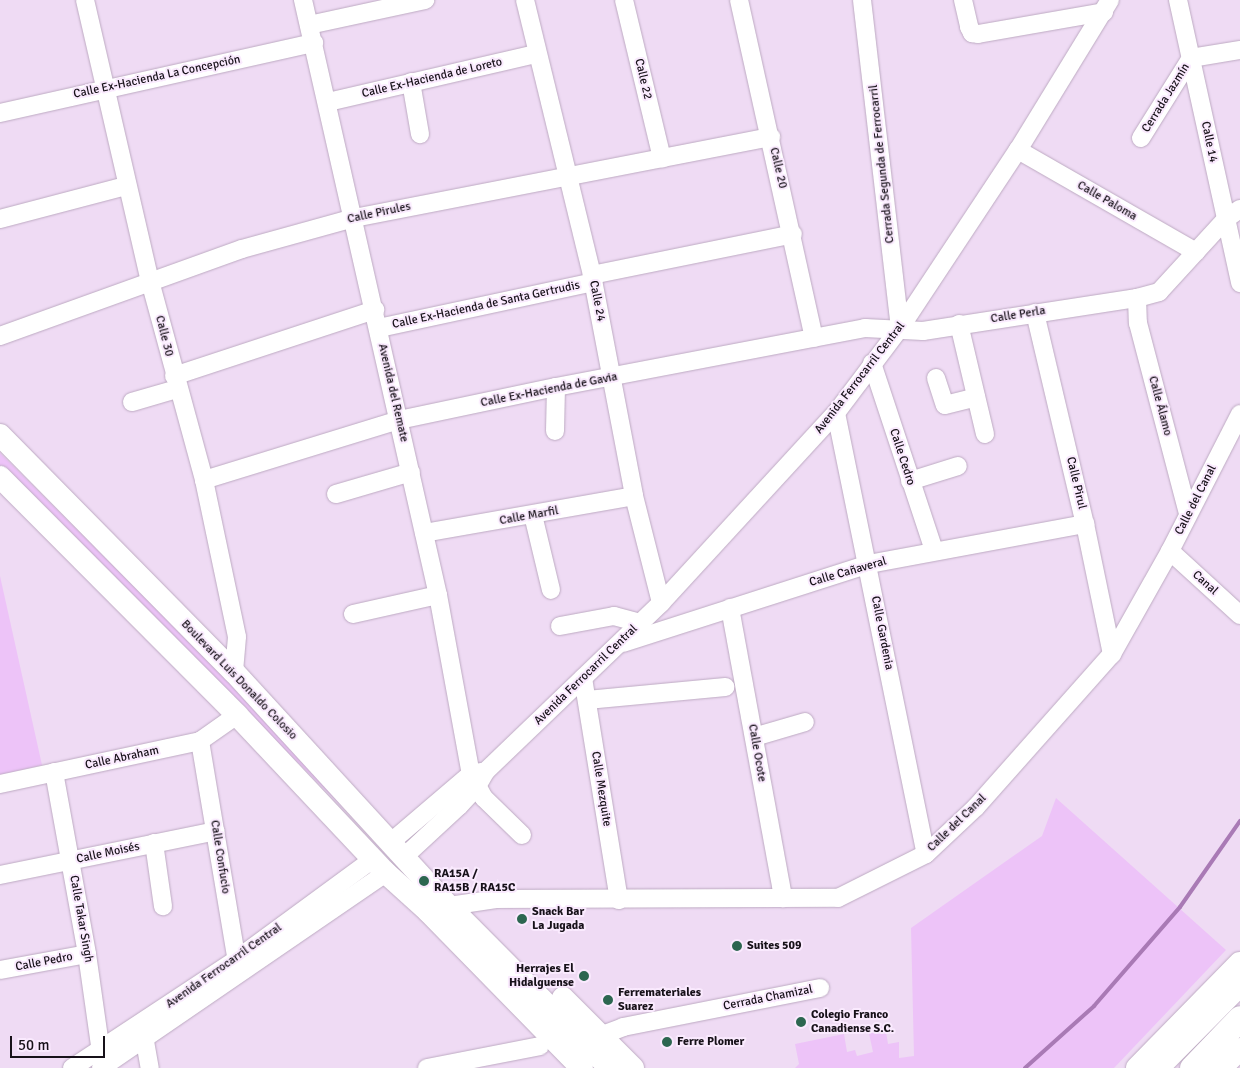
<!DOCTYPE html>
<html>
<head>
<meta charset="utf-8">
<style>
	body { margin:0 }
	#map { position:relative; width:1240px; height:1068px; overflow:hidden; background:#efdbf4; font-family:Signika,sans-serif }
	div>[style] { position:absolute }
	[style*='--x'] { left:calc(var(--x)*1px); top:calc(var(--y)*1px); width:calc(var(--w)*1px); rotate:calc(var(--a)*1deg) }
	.green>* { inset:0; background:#edc3f8 }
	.stream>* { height:4px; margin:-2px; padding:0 2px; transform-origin:2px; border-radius:2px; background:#a97ab5 }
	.roads { filter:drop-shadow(0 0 1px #bdaac2) drop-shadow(0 0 1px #bdaac2) }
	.minor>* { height:18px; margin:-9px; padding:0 9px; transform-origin:9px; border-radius:9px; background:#fff }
	.major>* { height:22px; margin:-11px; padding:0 11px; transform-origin:11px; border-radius:11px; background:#fff }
	.highway>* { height:25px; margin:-12.5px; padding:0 12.5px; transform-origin:12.5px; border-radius:12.5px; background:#fff }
	.dots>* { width:14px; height:14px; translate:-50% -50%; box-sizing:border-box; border:2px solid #faeafe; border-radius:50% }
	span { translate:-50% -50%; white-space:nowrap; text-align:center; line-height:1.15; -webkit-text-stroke:4px #faeafe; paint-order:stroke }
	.street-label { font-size:12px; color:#171119 }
	.poi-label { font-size:12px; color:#171119; font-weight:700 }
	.left { translate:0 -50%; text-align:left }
	.right { translate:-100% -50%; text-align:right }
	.scale { position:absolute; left:10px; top:1036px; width:95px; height:22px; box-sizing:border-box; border:2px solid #171119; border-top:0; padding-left:6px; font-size:15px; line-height:18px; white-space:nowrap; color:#171119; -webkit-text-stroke:4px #faeafe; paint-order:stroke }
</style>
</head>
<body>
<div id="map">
	<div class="green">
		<i style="clip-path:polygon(0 453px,324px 776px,394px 858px,0 467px)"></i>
		<i style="clip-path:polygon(0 576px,42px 765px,0 775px)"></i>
		<i style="clip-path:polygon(1056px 798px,1226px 950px,1114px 1068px,795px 1068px,799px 1064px,795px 1044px,844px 1034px,847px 1052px,855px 1050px,857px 1056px,873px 1052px,868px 1029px,885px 1026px,888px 1044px,899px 1042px,899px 1058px,914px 1056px,911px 928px,1042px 836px)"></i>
	</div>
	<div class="stream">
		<i style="--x:1025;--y:1068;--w:93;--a:-41.9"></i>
		<i style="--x:1094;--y:1006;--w:131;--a:-49"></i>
		<i style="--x:1180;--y:907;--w:105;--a:-55.1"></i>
	</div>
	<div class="roads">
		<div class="minor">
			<i style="--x:85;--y:0;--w:288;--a:77"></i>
			<i style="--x:150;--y:281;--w:206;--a:74.8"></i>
			<i style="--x:204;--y:480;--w:160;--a:78.1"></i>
			<i style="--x:237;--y:637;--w:35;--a:95"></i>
			<i style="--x:303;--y:0;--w:610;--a:77.22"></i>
			<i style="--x:438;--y:595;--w:182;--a:79.6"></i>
			<i style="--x:471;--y:774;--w:27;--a:62"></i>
			<i style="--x:484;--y:798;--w:53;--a:44.2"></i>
			<i style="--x:525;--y:0;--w:283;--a:76.3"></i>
			<i style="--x:592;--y:275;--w:225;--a:79.2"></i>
			<i style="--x:634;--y:496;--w:110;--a:75.8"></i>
			<i style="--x:624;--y:0;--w:163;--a:76.5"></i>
			<i style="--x:739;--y:0;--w:346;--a:77.5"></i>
			<i style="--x:862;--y:0;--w:330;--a:83.4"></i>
			<i style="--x:963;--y:0;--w:28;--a:77"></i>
			<i style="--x:969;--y:27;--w:7;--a:63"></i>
			<i style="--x:972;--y:33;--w:6;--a:9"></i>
			<i style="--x:978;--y:34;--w:128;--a:-9.9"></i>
			<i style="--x:1178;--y:0;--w:290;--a:77.6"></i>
			<i style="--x:309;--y:25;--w:119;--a:-12.2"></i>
			<i style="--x:411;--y:82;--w:53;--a:80.2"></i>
			<i style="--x:328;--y:102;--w:213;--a:-13"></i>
			<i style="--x:0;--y:113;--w:322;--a:-12.6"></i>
			<i style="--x:1141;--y:138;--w:94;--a:-58"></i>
			<i style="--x:1191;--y:58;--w:50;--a:-9.3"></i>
			<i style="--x:1018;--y:150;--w:205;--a:29.8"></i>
			<i style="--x:0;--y:219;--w:130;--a:-14.7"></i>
			<i style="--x:592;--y:275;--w:205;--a:-11.5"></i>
			<i style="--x:1137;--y:298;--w:25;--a:88"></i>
			<i style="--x:1138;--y:323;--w:196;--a:75.3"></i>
			<i style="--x:1035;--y:313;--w:217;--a:76.7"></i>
			<i style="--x:1085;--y:524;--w:133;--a:78.3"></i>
			<i style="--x:959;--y:324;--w:113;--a:76.7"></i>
			<i style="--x:379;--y:328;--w:219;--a:-12.1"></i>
			<i style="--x:0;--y:336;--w:257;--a:-19.8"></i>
			<i style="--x:242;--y:249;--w:116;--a:-15.5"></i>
			<i style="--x:354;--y:218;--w:425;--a:-11"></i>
			<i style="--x:872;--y:363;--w:198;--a:71.7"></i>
			<i style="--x:174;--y:376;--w:212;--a:-18.2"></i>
			<i style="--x:936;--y:378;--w:28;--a:72"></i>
			<i style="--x:945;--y:405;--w:32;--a:-14"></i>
			<i style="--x:132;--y:402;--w:47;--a:-16.1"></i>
			<i style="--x:836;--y:413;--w:450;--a:78.5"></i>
			<i style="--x:555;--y:431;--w:44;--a:-88.7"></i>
			<i style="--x:204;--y:480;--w:204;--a:-17.1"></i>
			<i style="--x:399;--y:420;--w:160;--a:-11.9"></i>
			<i style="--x:556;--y:387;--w:315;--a:-10.8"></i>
			<i style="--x:865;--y:328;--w:58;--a:3"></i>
			<i style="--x:923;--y:331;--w:217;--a:-8.8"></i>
			<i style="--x:1137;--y:298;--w:23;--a:-15"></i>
			<i style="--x:1159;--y:292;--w:99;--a:-47.5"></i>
			<i style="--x:1226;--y:219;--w:17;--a:-36"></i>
			<i style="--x:910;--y:481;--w:50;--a:-17.4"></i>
			<i style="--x:336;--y:494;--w:78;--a:-16.3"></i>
			<i style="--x:533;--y:515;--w:77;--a:76.5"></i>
			<i style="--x:424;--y:533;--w:213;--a:-10"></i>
			<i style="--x:1170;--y:551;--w:95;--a:42.4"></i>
			<i style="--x:730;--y:608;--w:295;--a:79.6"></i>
			<i style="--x:353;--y:614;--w:87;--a:-12.6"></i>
			<i style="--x:560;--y:626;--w:55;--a:-10.5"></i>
			<i style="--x:614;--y:616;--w:28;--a:15"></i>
			<i style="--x:623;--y:643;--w:258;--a:-17.8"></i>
			<i style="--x:869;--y:564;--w:220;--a:-10.5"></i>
			<i style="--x:583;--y:678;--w:225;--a:80.8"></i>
			<i style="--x:587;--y:700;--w:139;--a:-5.4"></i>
			<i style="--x:754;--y:737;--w:53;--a:-16.4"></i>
			<i style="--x:200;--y:741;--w:229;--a:80.5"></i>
			<i style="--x:54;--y:772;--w:185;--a:79.7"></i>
			<i style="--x:87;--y:954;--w:107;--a:81.9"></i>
			<i style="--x:0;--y:784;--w:205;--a:-12.1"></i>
			<i style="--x:200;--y:741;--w:45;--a:-35.1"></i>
			<i style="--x:391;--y:842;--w:105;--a:-40.4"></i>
			<i style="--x:471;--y:774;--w:10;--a:-11"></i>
			<i style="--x:154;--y:843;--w:64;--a:81.9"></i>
			<i style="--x:405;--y:856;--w:74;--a:-42.8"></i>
			<i style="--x:459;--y:806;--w:25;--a:-47"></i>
			<i style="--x:476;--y:788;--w:20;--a:-60"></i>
			<i style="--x:486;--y:771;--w:243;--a:-43.8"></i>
			<i style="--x:661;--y:603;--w:258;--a:-47.4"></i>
			<i style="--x:836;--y:413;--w:106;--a:-53"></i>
			<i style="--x:900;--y:328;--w:214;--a:-56.5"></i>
			<i style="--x:1018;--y:150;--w:176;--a:-58.5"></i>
			<i style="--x:0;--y:875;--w:220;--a:-11.5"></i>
			<i style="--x:449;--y:906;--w:49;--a:-8.3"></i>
			<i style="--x:497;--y:899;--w:341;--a:-0.2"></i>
			<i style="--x:838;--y:898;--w:98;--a:-26.6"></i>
			<i style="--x:926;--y:854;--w:69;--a:-43.2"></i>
			<i style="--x:976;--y:807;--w:205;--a:-48.4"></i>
			<i style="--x:1112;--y:654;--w:118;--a:-60.6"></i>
			<i style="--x:1170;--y:551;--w:154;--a:-62.9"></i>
			<i style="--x:0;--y:970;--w:88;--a:-10.4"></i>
			<i style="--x:143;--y:1030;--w:39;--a:80"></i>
			<i style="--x:600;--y:1036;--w:25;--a:-21"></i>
			<i style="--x:623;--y:1027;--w:201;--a:-11.2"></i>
			<i style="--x:72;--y:1068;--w:198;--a:-33.4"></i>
			<i style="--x:237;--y:959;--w:169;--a:-36.3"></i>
			<i style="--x:101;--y:1068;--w:345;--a:-34.4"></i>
			<i style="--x:427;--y:1068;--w:115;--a:-11"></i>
		</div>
		<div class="major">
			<i style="--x:0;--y:435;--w:333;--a:45.4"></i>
			<i style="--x:234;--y:672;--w:308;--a:47.5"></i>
			<i style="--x:442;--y:899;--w:238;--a:45.2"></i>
			<i style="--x:0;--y:477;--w:336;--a:45.1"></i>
			<i style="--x:237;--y:715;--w:217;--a:46.7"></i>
			<i style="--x:386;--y:873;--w:57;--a:42.1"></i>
			<i style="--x:428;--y:911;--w:220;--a:45.6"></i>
			<i style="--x:563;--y:998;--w:99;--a:45"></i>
			<i style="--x:1137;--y:1068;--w:147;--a:-45.6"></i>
			<i style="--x:1221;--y:1068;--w:27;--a:-45"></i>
		</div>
		<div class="highway">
			<i style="--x:1155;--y:1068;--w:121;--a:-45.3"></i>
			<i style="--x:1192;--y:1068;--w:69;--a:-46.2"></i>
		</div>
	</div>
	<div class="dots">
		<i style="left:424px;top:881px;background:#2c6650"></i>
		<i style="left:522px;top:919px;background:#2c6650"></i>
		<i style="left:737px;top:946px;background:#2c6650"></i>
		<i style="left:584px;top:976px;background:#2c6650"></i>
		<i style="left:608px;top:1000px;background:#2c6650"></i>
		<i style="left:801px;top:1022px;background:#2c6650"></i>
		<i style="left:667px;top:1042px;background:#2c6650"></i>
	</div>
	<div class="street-label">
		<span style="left:157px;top:77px;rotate:-12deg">Calle Ex-Hacienda La Concepción</span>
		<span style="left:432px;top:78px;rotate:-13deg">Calle Ex-Hacienda de Loreto</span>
		<span style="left:643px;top:79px;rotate:77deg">Calle 22</span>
		<span style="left:1166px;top:98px;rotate:-58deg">Cerrada Jazmín</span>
		<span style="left:1209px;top:142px;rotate:78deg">Calle 14</span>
		<span style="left:882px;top:164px;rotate:-96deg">Cerrada Segunda de Ferrocarril</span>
		<span style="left:778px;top:168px;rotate:77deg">Calle 20</span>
		<span style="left:1107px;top:201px;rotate:30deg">Calle Paloma</span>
		<span style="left:379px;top:213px;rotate:-12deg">Calle Pirules</span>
		<span style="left:597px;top:301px;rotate:79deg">Calle 24</span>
		<span style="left:486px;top:305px;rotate:-12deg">Calle Ex-Hacienda de Santa Gertrudis</span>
		<span style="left:1018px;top:315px;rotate:-9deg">Calle Perla</span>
		<span style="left:164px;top:336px;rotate:76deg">Calle 30</span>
		<span style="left:860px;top:378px;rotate:-52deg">Avenida Ferrocarril Central</span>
		<span style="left:549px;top:390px;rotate:-11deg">Calle Ex-Hacienda de Gavia</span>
		<span style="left:393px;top:393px;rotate:77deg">Avenida del Remate</span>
		<span style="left:1160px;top:406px;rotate:75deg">Calle Álamo</span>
		<span style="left:902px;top:457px;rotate:72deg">Calle Cedro</span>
		<span style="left:1076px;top:483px;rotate:77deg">Calle Pirul</span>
		<span style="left:1196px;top:500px;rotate:-63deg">Calle del Canal</span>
		<span style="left:529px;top:516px;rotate:-10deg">Calle Marfil</span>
		<span style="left:848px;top:572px;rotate:-16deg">Calle Cañaveral</span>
		<span style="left:1205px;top:583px;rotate:42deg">Canal</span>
		<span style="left:882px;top:633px;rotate:79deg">Calle Gardenia</span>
		<span style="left:586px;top:675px;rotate:-44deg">Avenida Ferrocarril Central</span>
		<span style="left:239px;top:680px;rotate:46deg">Boulevard Luis Donaldo Colosio</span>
		<span style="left:757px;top:753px;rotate:80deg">Calle Ocote</span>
		<span style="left:122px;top:758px;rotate:-12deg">Calle Abraham</span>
		<span style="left:601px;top:789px;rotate:81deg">Calle Mezquite</span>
		<span style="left:957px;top:823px;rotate:-44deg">Calle del Canal</span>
		<span style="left:108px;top:853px;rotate:-12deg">Calle Moisés</span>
		<span style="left:220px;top:857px;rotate:81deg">Calle Confucio</span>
		<span style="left:81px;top:919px;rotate:80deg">Calle Takar Singh</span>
		<span style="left:44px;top:962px;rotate:-11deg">Calle Pedro</span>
		<span style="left:224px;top:966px;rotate:-35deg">Avenida Ferrocarril Central</span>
		<span style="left:768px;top:998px;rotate:-11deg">Cerrada Chamizal</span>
	</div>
	<div class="poi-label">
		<span class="left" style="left:434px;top:881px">RA15A /<br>RA15B / RA15C</span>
		<span class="left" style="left:532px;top:919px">Snack Bar<br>La Jugada</span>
		<span class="left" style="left:747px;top:946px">Suites 509</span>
		<span class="right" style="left:574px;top:976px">Herrajes El<br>Hidalguense</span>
		<span class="left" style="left:618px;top:1000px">Ferremateriales<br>Suarez</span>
		<span class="left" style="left:811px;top:1022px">Colegio Franco<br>Canadiense S.C.</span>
		<span class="left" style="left:677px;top:1042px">Ferre Plomer</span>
	</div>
	<div class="scale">50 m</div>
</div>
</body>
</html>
